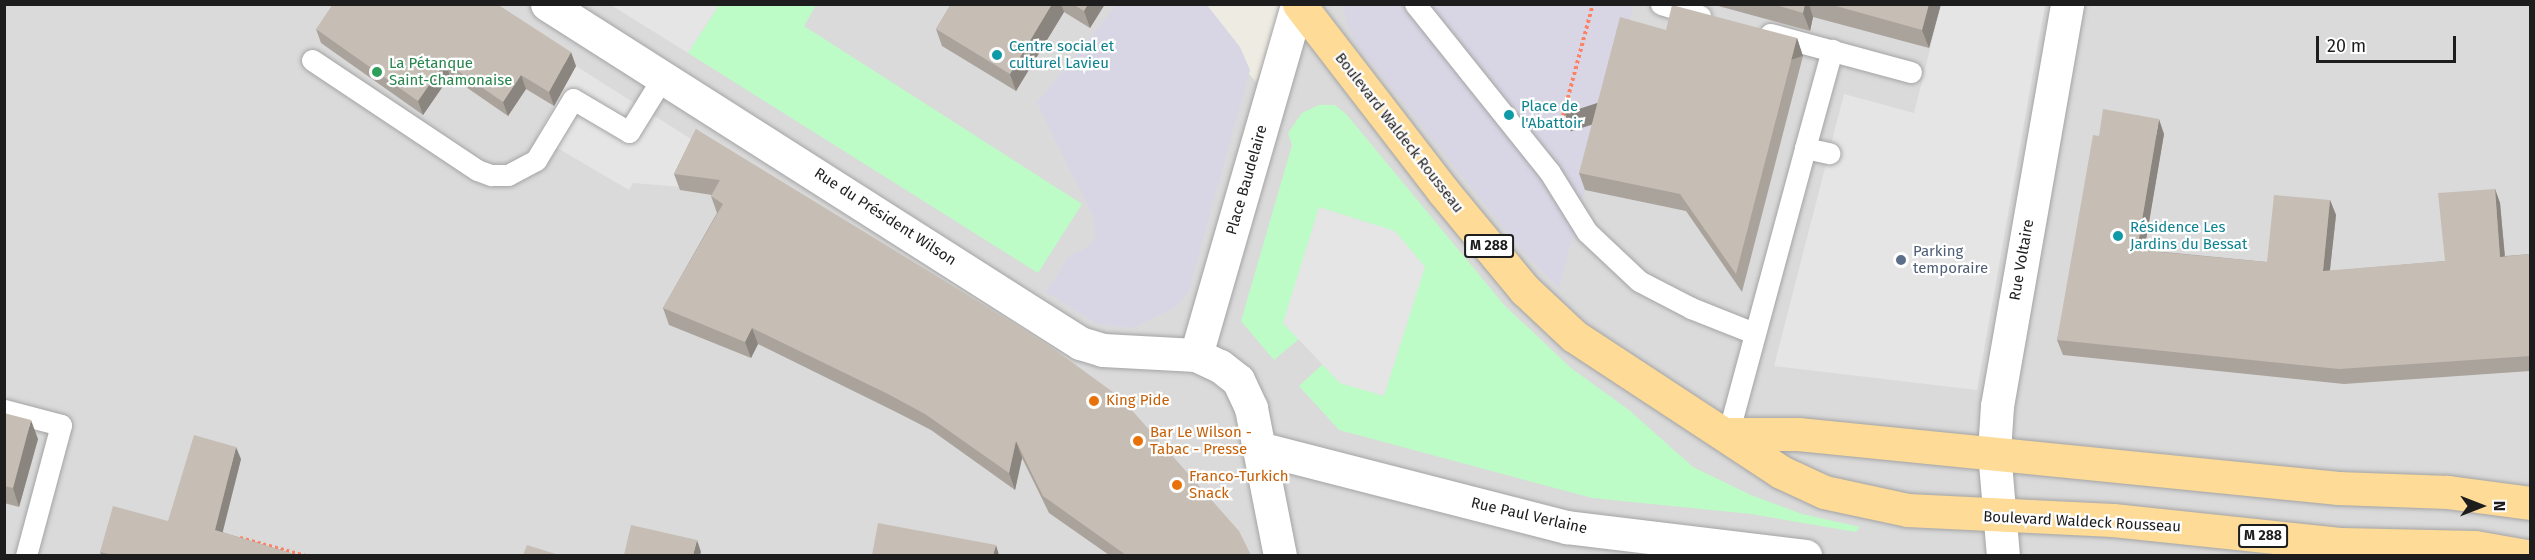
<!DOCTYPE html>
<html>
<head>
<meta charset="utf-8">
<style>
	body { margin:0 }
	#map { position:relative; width:2535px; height:560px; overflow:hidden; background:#eeebe2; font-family:"Fira Sans",sans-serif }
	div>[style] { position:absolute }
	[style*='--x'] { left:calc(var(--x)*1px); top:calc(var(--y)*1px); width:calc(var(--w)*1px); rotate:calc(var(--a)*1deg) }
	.residential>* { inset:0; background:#dbdada }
	.park>* { inset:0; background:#bdfbc7 }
	.parking>* { inset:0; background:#e5e5e5 }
	.plaza>* { inset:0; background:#d8d6e4 }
	.path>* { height:4px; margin-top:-2px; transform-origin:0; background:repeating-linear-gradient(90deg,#fd8264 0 3px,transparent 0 6px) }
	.roads { filter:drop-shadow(0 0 2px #a4a4a4) drop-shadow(0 0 2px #a4a4a4) }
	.lane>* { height:21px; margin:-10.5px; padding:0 10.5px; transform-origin:10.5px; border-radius:10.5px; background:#fff }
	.street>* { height:33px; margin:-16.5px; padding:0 16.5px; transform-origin:16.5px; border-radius:16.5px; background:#fff }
	.primary>* { height:33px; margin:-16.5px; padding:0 16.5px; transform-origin:16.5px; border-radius:16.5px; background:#fedb97 }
	.wall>* { inset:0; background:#aaa39c }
	.shaded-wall>* { inset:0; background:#8b857f; transform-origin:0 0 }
	.building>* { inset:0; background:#c6beb5 }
	.dots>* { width:16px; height:16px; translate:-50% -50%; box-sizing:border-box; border:3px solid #fff; border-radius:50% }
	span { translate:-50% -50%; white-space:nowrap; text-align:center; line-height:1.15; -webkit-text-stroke:4.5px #fff; paint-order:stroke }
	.shield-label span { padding:2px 4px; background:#fff; border:2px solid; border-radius:4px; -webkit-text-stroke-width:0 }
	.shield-label { font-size:14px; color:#1d1d1d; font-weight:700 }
	.culture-label { font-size:15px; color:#0d838f }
	.left { translate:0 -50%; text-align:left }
	.leisure-label { font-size:15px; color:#27864d }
	.street-label { font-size:15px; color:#1d1d1d }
	.service-label { font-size:15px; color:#4e5e75 }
	.food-label { font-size:15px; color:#c56008 }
	.frame { position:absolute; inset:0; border:6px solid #1d1d1d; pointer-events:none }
	.north { position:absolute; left:2451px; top:476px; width:60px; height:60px; -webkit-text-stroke:4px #fff; paint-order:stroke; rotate:90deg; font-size:16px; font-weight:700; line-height:24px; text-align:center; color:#1d1d1d }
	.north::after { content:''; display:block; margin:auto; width:21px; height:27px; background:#1d1d1d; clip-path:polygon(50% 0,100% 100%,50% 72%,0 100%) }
	.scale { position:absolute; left:2316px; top:36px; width:140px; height:27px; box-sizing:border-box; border:3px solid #1d1d1d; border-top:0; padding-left:8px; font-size:18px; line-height:21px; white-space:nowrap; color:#1d1d1d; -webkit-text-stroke:4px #fff; paint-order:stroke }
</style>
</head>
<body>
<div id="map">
	<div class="residential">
		<i style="clip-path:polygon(4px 5px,1190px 5px,1256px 82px,1293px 5px,2530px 5px,2530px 555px,5px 555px)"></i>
	</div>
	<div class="park">
		<i style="clip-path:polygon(719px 5px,816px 5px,804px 26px,1082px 204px,1038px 273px,688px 53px)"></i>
		<i style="clip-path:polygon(1319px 105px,1335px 105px,1347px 115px,1505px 306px,1571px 368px,1629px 410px,1693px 467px,1751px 495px,1802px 514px,1860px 527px,1856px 532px,1751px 514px,1592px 498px,1339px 430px,1299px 386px,1323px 364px,1340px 383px,1384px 395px,1283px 323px,1299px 339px,1274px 360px,1241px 321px,1292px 145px,1288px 133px,1302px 113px)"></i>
	</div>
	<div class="parking">
		<i style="clip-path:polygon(611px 5px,719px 5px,688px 53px)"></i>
		<i style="clip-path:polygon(1941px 5px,2045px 5px,1977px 390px,1774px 366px,1844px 94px,1914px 113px)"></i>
		<i style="clip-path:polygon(576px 66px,702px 146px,682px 187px,633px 183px,629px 190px,537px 136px)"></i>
		<i style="clip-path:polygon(1319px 207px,1395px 231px,1425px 267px,1384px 396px,1340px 383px,1283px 323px)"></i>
	</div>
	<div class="plaza">
		<i style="clip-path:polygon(1117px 4px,1207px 5px,1240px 47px,1250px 70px,1188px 293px,1174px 308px,1133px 328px,1097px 324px,1046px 292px,1069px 256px,1087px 248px,1096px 236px,1093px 216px,1037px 103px)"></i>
		<i style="clip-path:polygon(1343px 5px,1634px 5px,1559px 288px,1522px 251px,1358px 46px,1347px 24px)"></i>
	</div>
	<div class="path">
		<i style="--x:1560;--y:127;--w:127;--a:-75"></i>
		<i style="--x:240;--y:538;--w:68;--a:15.3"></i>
	</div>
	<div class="roads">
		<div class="lane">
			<i style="--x:1415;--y:4;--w:214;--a:51.3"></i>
			<i style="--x:1549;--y:171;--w:72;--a:58.1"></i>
			<i style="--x:1587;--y:232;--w:71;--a:43.3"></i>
			<i style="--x:1639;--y:281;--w:59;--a:27.4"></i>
			<i style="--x:1691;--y:308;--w:68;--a:21.6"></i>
			<i style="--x:1661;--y:4;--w:41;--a:17.1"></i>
			<i style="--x:1770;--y:34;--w:146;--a:15.1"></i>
			<i style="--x:312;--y:60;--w:198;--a:33.7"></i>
			<i style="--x:477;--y:170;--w:15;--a:20"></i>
			<i style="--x:491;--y:175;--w:17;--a:0"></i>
			<i style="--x:508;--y:175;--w:32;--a:-28"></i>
			<i style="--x:536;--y:160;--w:71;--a:-58.8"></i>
			<i style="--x:573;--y:99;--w:65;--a:30.5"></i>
			<i style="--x:629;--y:132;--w:65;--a:-58.3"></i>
			<i style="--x:1805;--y:148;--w:102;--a:-74.6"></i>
			<i style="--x:4;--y:410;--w:59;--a:14.7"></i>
			<i style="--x:61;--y:425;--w:136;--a:105"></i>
			<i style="--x:1728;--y:434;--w:296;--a:-74.9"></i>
			<i style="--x:1805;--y:148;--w:25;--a:12"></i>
		</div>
		<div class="street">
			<i style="--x:547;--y:4;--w:632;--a:32.46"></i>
			<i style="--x:1080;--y:343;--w:24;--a:17"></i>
			<i style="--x:1103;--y:350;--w:93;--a:3.1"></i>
			<i style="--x:1196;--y:355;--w:26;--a:25"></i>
			<i style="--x:1220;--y:366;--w:23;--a:38"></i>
			<i style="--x:1238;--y:380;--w:31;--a:65"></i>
			<i style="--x:1251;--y:408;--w:151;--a:78.9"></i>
			<i style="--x:1196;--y:355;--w:365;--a:-73.9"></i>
			<i style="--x:1259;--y:448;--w:318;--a:14.4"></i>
			<i style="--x:1567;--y:527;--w:240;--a:6.9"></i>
			<i style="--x:2003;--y:556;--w:104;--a:-94.9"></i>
			<i style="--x:1994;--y:452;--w:46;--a:-86.3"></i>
			<i style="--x:1997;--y:406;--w:408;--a:-80.1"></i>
		</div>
		<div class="primary">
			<i style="--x:1299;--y:4;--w:236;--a:52.4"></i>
			<i style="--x:1443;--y:191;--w:129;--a:50.4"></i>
			<i style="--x:1525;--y:290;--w:67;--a:43.2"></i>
			<i style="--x:1574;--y:336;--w:248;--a:33.3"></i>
			<i style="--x:1781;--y:472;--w:47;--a:24.9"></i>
			<i style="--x:1824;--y:492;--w:85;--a:12.2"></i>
			<i style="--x:1907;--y:510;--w:206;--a:2.8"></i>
			<i style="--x:2113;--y:520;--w:230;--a:6"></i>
			<i style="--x:2342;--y:544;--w:133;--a:1.3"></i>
			<i style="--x:2475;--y:547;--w:52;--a:10"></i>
			<i style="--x:1728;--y:434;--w:70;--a:0"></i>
			<i style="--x:1798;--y:434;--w:543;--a:5.71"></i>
			<i style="--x:2338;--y:488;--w:110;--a:2.1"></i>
			<i style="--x:2448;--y:492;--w:83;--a:7.6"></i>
		</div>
	</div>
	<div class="wall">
		<i style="clip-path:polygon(951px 4px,1105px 4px,1090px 28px,1064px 12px,1016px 91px,942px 46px,936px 29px)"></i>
		<i style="clip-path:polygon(1711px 4px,1941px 4px,1929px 48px,1813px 17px,1810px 31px)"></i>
		<i style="clip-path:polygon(316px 29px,576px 66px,554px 106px,526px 89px,508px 116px,450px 76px,423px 115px,321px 43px)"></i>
		<i style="clip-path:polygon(1666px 30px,1797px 38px,1803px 56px,1742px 292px,1686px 211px,1585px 190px,1579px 173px)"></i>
		<i style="clip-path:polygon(696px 129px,1251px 555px,1109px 555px,1049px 513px,1022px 458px,1015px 490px,931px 430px,894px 411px,758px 344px,751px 358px,669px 325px,663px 308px,717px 213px,711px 196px,712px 195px,680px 190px,674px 174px)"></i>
		<i style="clip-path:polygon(2164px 134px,2144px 250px,2267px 262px,2330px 200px,2336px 215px,2330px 271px,2445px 261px,2495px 189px,2500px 203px,2505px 256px,2530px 254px,2530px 371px,2344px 384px,2063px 355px,2057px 340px,2099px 136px)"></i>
		<i style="clip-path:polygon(4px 413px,38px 439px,19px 507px,4px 503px)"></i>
		<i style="clip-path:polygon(241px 459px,222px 532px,297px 555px,101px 555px,100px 552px,168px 521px)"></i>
	</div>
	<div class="shaded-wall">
		<i style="clip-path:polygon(1052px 4px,1061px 4px,1064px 12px,1016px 91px,1010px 74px)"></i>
		<i style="clip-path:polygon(1088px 4px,1105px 4px,1090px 28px,1084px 11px)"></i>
		<i style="clip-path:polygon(1805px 4px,1809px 4px,1813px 17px,1810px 31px,1803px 13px)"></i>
		<i style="clip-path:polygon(1929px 4px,1941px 4px,1929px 48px,1922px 30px)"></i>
		<i style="left:1797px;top:38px;width:19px;height:244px;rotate:72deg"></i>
		<i style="clip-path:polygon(571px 52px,576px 66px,554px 106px,549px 92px)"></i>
		<i style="clip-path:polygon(445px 62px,450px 76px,423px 115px,418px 101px)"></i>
		<i style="clip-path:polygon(521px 75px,526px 89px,508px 116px,503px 102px)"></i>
		<i style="clip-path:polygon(2159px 119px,2164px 134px,2142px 264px,2137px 250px)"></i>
		<i style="clip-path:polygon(2495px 189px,2500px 203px,2506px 271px,2500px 257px)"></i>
		<i style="clip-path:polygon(2330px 200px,2336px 215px,2328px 286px,2323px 271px)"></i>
		<i style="clip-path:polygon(752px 328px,758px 344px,751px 358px,745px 342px)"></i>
		<i style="clip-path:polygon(31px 420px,38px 439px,19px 507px,13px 488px)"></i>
		<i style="clip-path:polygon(1016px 441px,1022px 458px,1015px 490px,1009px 473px)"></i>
		<i style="clip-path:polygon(236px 447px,241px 459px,220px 543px,215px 530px)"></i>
		<i style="clip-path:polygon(697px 540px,701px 552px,700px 555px,693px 555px)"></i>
		<i style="clip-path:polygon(996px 545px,999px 555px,993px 555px)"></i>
	</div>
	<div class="building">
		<i style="clip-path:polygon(333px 4px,497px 4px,571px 52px,549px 92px,521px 75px,503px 102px,445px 62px,418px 101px,316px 29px)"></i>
		<i style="clip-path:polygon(951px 4px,1052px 4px,1010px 74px,936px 29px)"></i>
		<i style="clip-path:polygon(1073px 4px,1088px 4px,1084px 11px)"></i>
		<i style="clip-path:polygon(1773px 4px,1805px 4px,1803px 13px)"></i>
		<i style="clip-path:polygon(1829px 4px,1929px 4px,1922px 30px)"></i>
		<i style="clip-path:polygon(1672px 5px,1797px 38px,1736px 274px,1680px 194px,1579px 173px,1620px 17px,1666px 30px)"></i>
		<i style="clip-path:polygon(2103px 109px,2159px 119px,2137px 250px,2267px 262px,2274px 195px,2330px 200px,2323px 271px,2445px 261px,2438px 193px,2495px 189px,2500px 257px,2530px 254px,2530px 356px,2339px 369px,2057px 340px,2093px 135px,2099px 136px)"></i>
		<i style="clip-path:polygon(696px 129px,1043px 341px,1121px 398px,1239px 531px,1251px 555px,1126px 555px,1043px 496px,1016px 441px,1009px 473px,925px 414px,888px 394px,752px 328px,745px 342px,663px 308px,723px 204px,711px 196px,720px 180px,674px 174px)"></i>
		<i style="clip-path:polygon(4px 413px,31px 420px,13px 488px,4px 486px)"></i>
		<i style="clip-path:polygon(194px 435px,236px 447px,215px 530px,297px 555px,114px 555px,100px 552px,113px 506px,168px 521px)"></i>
		<i style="clip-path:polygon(878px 523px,996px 545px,993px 555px,872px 555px)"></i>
		<i style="clip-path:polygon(631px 525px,697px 540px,693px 555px,624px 555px)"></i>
		<i style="clip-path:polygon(527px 545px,559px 555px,523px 555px)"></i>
	</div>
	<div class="dots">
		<i style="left:997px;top:55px;background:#0f9aa8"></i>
		<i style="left:377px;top:72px;background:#2e9e5b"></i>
		<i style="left:1509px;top:115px;background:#0f9aa8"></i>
		<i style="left:2118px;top:236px;background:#0f9aa8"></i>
		<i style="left:1901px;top:260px;background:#5c6f8a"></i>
		<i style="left:1094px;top:401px;background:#e8710a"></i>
		<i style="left:1138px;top:441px;background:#e8710a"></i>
		<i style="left:1177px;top:485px;background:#e8710a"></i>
	</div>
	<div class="shield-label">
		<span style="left:1489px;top:246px">M 288</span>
		<span style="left:2263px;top:536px">M 288</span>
	</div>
	<div class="culture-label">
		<span class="left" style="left:1009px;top:55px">Centre social et<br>culturel Lavieu</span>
		<span class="left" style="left:1521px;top:115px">Place de<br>l'Abattoir</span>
		<span class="left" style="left:2130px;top:236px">Résidence Les<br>Jardins du Bessat</span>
	</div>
	<div class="leisure-label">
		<span class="left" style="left:389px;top:72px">La Pétanque<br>Saint-Chamonaise</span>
	</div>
	<div class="street-label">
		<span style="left:1399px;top:133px;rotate:52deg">Boulevard Waldeck Rousseau</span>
		<span style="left:1247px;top:180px;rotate:-74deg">Place Baudelaire</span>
		<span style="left:885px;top:217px;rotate:33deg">Rue du Président Wilson</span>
		<span style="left:2022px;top:260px;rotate:-80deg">Rue Voltaire</span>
		<span style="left:1529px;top:516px;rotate:13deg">Rue Paul Verlaine</span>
		<span style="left:2082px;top:522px;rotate:3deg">Boulevard Waldeck Rousseau</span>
	</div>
	<div class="service-label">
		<span class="left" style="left:1913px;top:260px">Parking<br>temporaire</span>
	</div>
	<div class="food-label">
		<span class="left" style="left:1106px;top:401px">King Pide</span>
		<span class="left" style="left:1150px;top:441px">Bar Le Wilson -<br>Tabac - Presse</span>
		<span class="left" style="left:1189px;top:485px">Franco-Turkich<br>Snack</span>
	</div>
	<div class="frame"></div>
	<div class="north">N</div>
	<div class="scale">20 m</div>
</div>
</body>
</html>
